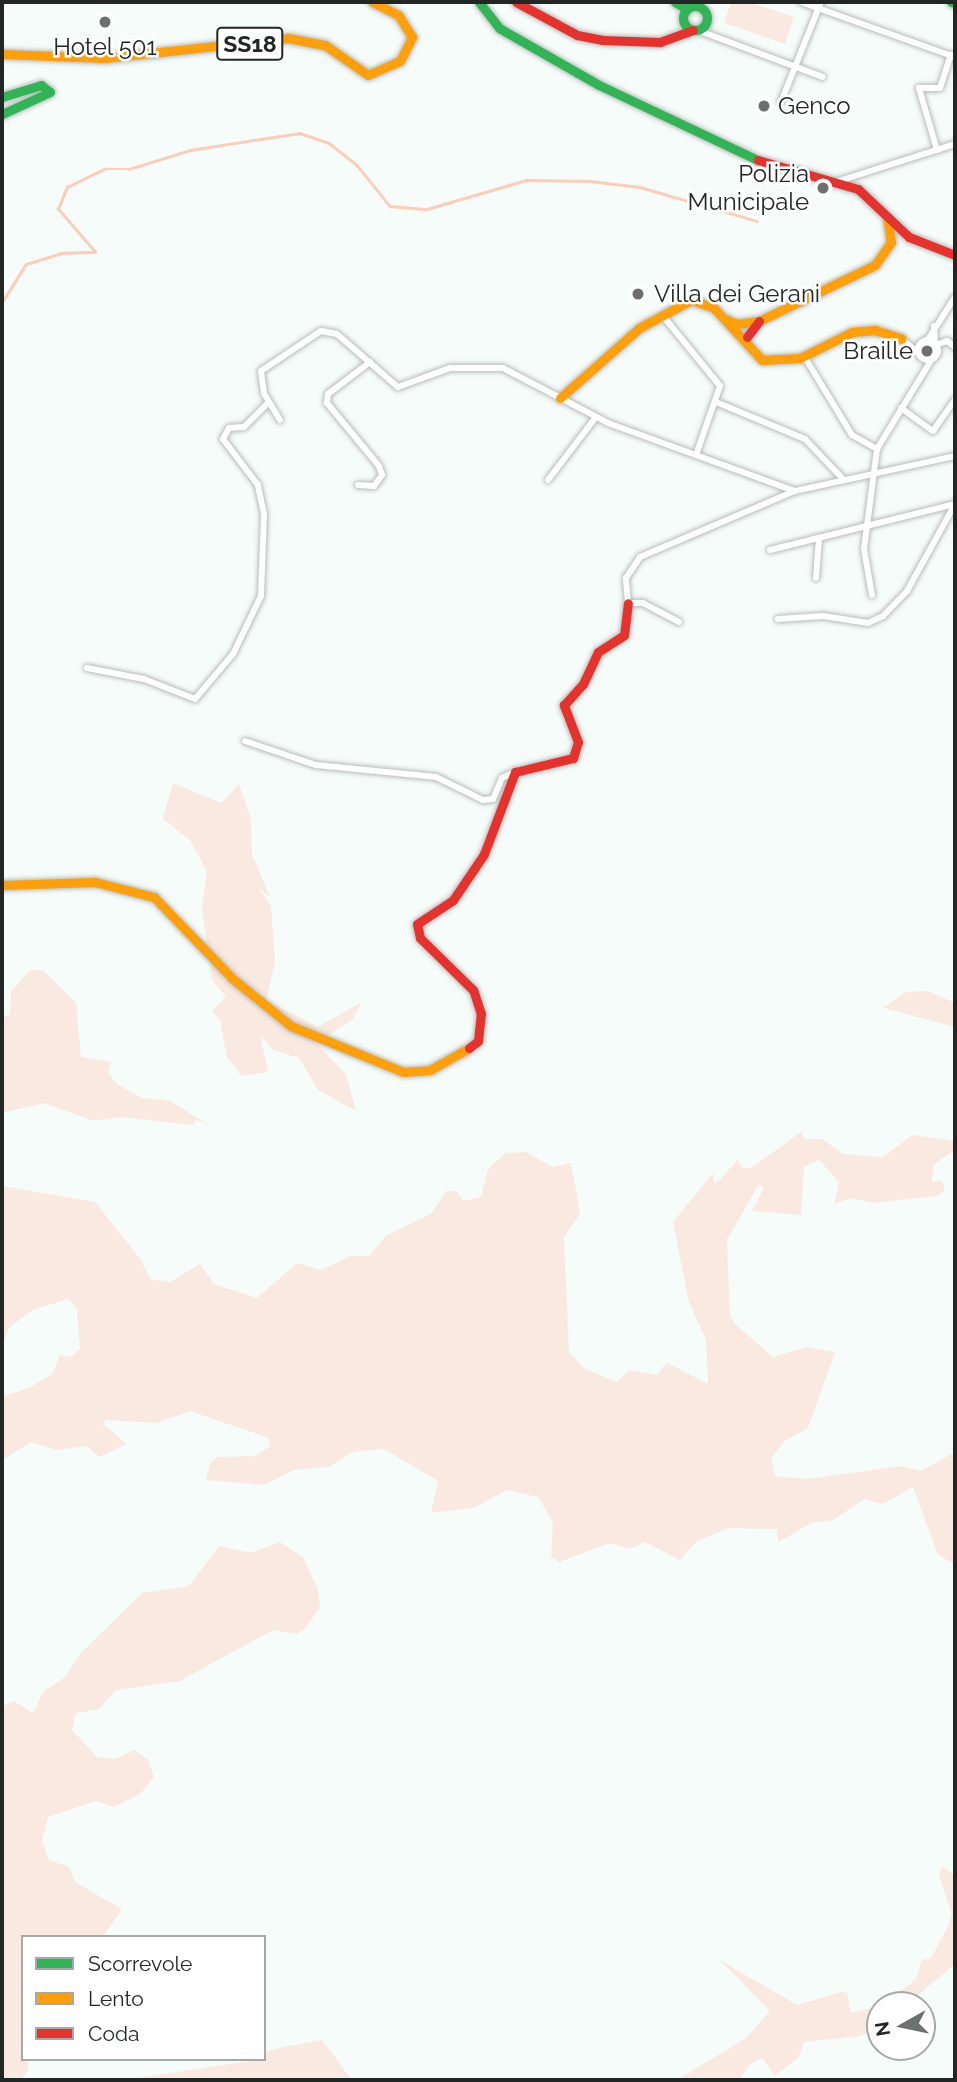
<!DOCTYPE html>
<html>
<head>
<meta charset="utf-8">
<style>
	body { margin:0 }
	#map { position:relative; width:957px; height:2082px; overflow:hidden; background:#f6fcf9; font-family:Raleway,sans-serif }
	div>[style] { position:absolute }
	[style*='--x'] { left:calc(var(--x)*1px); top:calc(var(--y)*1px); width:calc(var(--w)*1px); rotate:calc(var(--a)*1deg) }
	.green>* { inset:0; background:#f9e9e0 }
	.stream>* { height:2.5px; margin:-1.25px; padding:0 1.25px; transform-origin:1.25px; border-radius:1.25px; background:#fcceba }
	.roads { filter:drop-shadow(0 0 2px #b8bdbb) drop-shadow(0 0 2px #b8bdbb) }
	.street>* { height:6px; margin:-3px; padding:0 3px; transform-origin:3px; border-radius:3px; background:#fefffe }
	.street>.ring { margin:-3px; padding:0; box-sizing:content-box; background:none; border:6px solid #fefffe; border-radius:50% }
	.fast>* { height:9px; margin:-4.5px; padding:0 4.5px; transform-origin:4.5px; border-radius:4.5px; background:#30b455 }
	.fast>.ring { margin:-4.5px; padding:0; box-sizing:content-box; background:none; border:9px solid #30b455; border-radius:50% }
	.slow>* { height:9px; margin:-4.5px; padding:0 4.5px; transform-origin:4.5px; border-radius:4.5px; background:#ff9f0a }
	.jam>* { height:9px; margin:-4.5px; padding:0 4.5px; transform-origin:4.5px; border-radius:4.5px; background:#e5322d }
	.dots>* { width:19px; height:19px; translate:-50% -50%; box-sizing:border-box; border:4px solid #fff; border-radius:50% }
	span { translate:-50% -50%; white-space:nowrap; text-align:center; line-height:1.15; -webkit-text-stroke:5px #fff; paint-order:stroke }
	.shield-label span { padding:2px 5px; background:#fff; border:2px solid; border-radius:5px; -webkit-text-stroke-width:0 }
	.shield-label { font-size:23px; color:#222625; font-weight:700 }
	.poi-label { font-size:24px; color:#222625 }
	.left { translate:0 -50%; text-align:left }
	.right { translate:-100% -50%; text-align:right }
	.frame { position:absolute; inset:0; border:4px solid #222625; pointer-events:none }
	.legend { position:absolute; left:21px; top:1935px; width:245px; height:126px; box-sizing:border-box; background:#fff; border:2px solid #a7a8a8; margin:0; padding:9px 12px; list-style:none; font-size:21px; color:#222625 }
	.legend li { display:flex; align-items:center; gap:14px; height:35px }
	.legend b { width:35px; border:2px solid #a7a8a8 }
	.north { position:absolute; left:866px; top:1991px; width:70px; height:70px; box-sizing:border-box; background:#fff; border:2px solid #a7a8a8; border-radius:50%; rotate:261deg; font-size:19px; font-weight:700; line-height:28px; text-align:center; color:#222625 }
	.north::after { content:''; display:block; margin:auto; width:24px; height:32px; background:#6c716f; clip-path:polygon(50% 0,100% 100%,50% 72%,0 100%) }
</style>
</head>
<body>
<div id="map">
	<div class="green">
		<i style="clip-path:polygon(731px 2px,749px 2px,794px 17px,785px 44px,724px 23px)"></i>
		<i style="clip-path:polygon(173px 783px,221px 803px,239px 784px,251px 819px,252px 854px,270px 897px,258px 887px,271px 906px,275px 962px,266px 1000px,318px 1027px,362px 1002px,353px 1019px,316px 1043px,346px 1074px,356px 1111px,318px 1090px,299px 1058px,273px 1050px,260px 1035px,268px 1072px,242px 1076px,227px 1057px,220px 1020px,212px 1011px,226px 997px,212px 980px,202px 908px,207px 872px,190px 840px,163px 819px)"></i>
		<i style="clip-path:polygon(30px 970px,43px 970px,76px 1003px,81px 1057px,111px 1062px,108px 1072px,117px 1084px,142px 1098px,171px 1101px,211px 1127px,196px 1120px,193px 1125px,121px 1117px,94px 1121px,44px 1103px,2px 1113px,2px 1018px,10px 1014px,11px 991px)"></i>
		<i style="clip-path:polygon(927px 991px,955px 1003px,955px 1027px,884px 1008px,905px 992px)"></i>
		<i style="clip-path:polygon(801px 1132px,804px 1139px,822px 1139px,843px 1154px,882px 1157px,913px 1135px,955px 1141px,955px 1150px,934px 1164px,932px 1182px,942px 1181px,945px 1191px,937px 1196px,874px 1203px,850px 1198px,834px 1204px,839px 1182px,819px 1160px,804px 1167px,801px 1215px,752px 1211px,764px 1188px,759px 1184px,727px 1240px,730px 1316px,736px 1325px,773px 1357px,806px 1347px,835px 1352px,808px 1428px,785px 1441px,771px 1458px,775px 1476px,807px 1479px,901px 1466px,921px 1471px,955px 1452px,955px 1564px,938px 1555px,913px 1487px,883px 1504px,864px 1499px,833px 1520px,812px 1523px,778px 1542px,777px 1529px,729px 1528px,697px 1541px,680px 1560px,645px 1542px,630px 1549px,610px 1543px,559px 1562px,551px 1557px,553px 1522px,538px 1497px,507px 1490px,473px 1508px,431px 1513px,438px 1481px,384px 1449px,352px 1452px,329px 1467px,294px 1470px,264px 1485px,206px 1480px,210px 1463px,218px 1457px,256px 1456px,270px 1446px,269px 1438px,190px 1411px,157px 1423px,105px 1420px,103px 1424px,127px 1444px,100px 1457px,86px 1446px,57px 1450px,31px 1442px,2px 1460px,2px 1397px,31px 1387px,53px 1373px,60px 1355px,71px 1357px,80px 1349px,77px 1309px,68px 1299px,32px 1310px,9px 1328px,2px 1347px,2px 1186px,95px 1202px,142px 1261px,150px 1279px,170px 1282px,200px 1264px,214px 1284px,257px 1298px,297px 1263px,321px 1270px,351px 1256px,369px 1256px,387px 1235px,431px 1214px,446px 1191px,457px 1191px,463px 1201px,481px 1197px,488px 1169px,506px 1153px,526px 1152px,552px 1167px,571px 1163px,580px 1214px,564px 1237px,569px 1352px,585px 1369px,617px 1382px,629px 1370px,657px 1375px,667px 1363px,708px 1384px,706px 1340px,689px 1302px,673px 1222px,713px 1173px,714px 1183px,719px 1181px,738px 1159px,742px 1168px,751px 1168px)"></i>
		<i style="clip-path:polygon(280px 1542px,303px 1557px,318px 1590px,320px 1608px,305px 1628px,297px 1634px,273px 1630px,180px 1681px,116px 1690px,99px 1709px,76px 1713px,72px 1730px,97px 1757px,115px 1759px,134px 1750px,148px 1760px,154px 1777px,140px 1794px,114px 1807px,96px 1801px,48px 1817px,42px 1841px,49px 1860px,69px 1867px,75px 1882px,122px 1909px,103px 1937px,23px 1937px,23px 2059px,29px 2059px,28px 2071px,20px 2080px,2px 2080px,2px 1707px,14px 1701px,33px 1713px,44px 1691px,65px 1677px,81px 1653px,142px 1593px,189px 1586px,219px 1546px,251px 1553px)"></i>
		<i style="clip-path:polygon(942px 1866px,955px 1876px,955px 1964px,906px 2005px,883px 2005px,916px 1979px,922px 1960px,931px 1958px,947px 1928px,952px 1914px,939px 1876px)"></i>
		<i style="clip-path:polygon(720px 1960px,797px 2005px,841px 1992px,847px 1993px,851px 2013px,880px 2006px,880px 2027px,860px 2036px,804px 2042px,799px 2057px,775px 2076px,762px 2058px,750px 2064px,741px 2078px,677px 2080px,746px 2038px,770px 2011px)"></i>
		<i style="clip-path:polygon(322px 2040px,352px 2080px,123px 2080px,264px 2059px,264px 2053px,275px 2049px)"></i>
	</div>
	<div class="stream">
		<i style="--x:2;--y:302;--w:45;--a:-57.7"></i>
		<i style="--x:26;--y:264;--w:37;--a:-17"></i>
		<i style="--x:61;--y:253;--w:34;--a:-2"></i>
		<i style="--x:95;--y:252;--w:57;--a:-130.7"></i>
		<i style="--x:58;--y:209;--w:24;--a:-68"></i>
		<i style="--x:67;--y:187;--w:41;--a:-25.9"></i>
		<i style="--x:104;--y:169;--w:25;--a:0"></i>
		<i style="--x:129;--y:169;--w:64;--a:-17.3"></i>
		<i style="--x:190;--y:150;--w:111;--a:-8.8"></i>
		<i style="--x:300;--y:133;--w:31;--a:19"></i>
		<i style="--x:329;--y:143;--w:36;--a:38"></i>
		<i style="--x:357;--y:165;--w:53;--a:51.2"></i>
		<i style="--x:390;--y:206;--w:37;--a:5"></i>
		<i style="--x:427;--y:209;--w:103;--a:-16.3"></i>
		<i style="--x:526;--y:180;--w:64;--a:0.9"></i>
		<i style="--x:590;--y:181;--w:50;--a:6.8"></i>
		<i style="--x:640;--y:187;--w:122;--a:16.2"></i>
	</div>
	<div class="roads">
		<div class="street">
			<i style="--x:801;--y:2;--w:164;--a:19.7"></i>
			<i style="--x:697;--y:30;--w:134;--a:20.5"></i>
			<i style="--x:781;--y:102;--w:108;--a:-68.2"></i>
			<i style="--x:937;--y:150;--w:65;--a:-106.2"></i>
			<i style="--x:919;--y:88;--w:21;--a:0"></i>
			<i style="--x:940;--y:88;--w:35;--a:-72"></i>
			<i style="--x:839;--y:181;--w:122;--a:-17.7"></i>
			<i style="--x:663;--y:316;--w:90;--a:50.8"></i>
			<i style="--x:720;--y:386;--w:73;--a:109.2"></i>
			<i style="--x:934;--y:326;--w:19;--a:87"></i>
			<i style="--x:935;--y:345;--w:13;--a:-18"></i>
			<i style="--x:947;--y:341;--w:10;--a:37"></i>
			<i style="--x:902;--y:339;--w:23;--a:41"></i>
			<i class="ring" style="left:918px;top:340px;width:14px;height:14px"></i>
			<i style="--x:927;--y:341;--w:52;--a:-57.5"></i>
			<i style="--x:804;--y:356;--w:92;--a:58.7"></i>
			<i style="--x:852;--y:435;--w:29;--a:29"></i>
			<i style="--x:716;--y:402;--w:96;--a:22.6"></i>
			<i style="--x:805;--y:439;--w:54;--a:46.5"></i>
			<i style="--x:901;--y:408;--w:39;--a:36"></i>
			<i style="--x:933;--y:431;--w:38;--a:-55"></i>
			<i style="--x:280;--y:420;--w:31;--a:-121"></i>
			<i style="--x:264;--y:393;--w:22;--a:-98"></i>
			<i style="--x:261;--y:371;--w:72;--a:-33.7"></i>
			<i style="--x:321;--y:331;--w:16;--a:11"></i>
			<i style="--x:337;--y:334;--w:81;--a:41"></i>
			<i style="--x:398;--y:387;--w:55;--a:-20.1"></i>
			<i style="--x:450;--y:368;--w:53;--a:0"></i>
			<i style="--x:503;--y:368;--w:119;--a:27.6"></i>
			<i style="--x:608;--y:423;--w:199;--a:20"></i>
			<i style="--x:548;--y:480;--w:79;--a:-52.7"></i>
			<i style="--x:358;--y:485;--w:16;--a:4"></i>
			<i style="--x:374;--y:486;--w:14;--a:-54"></i>
			<i style="--x:382;--y:475;--w:9;--a:-108"></i>
			<i style="--x:379;--y:466;--w:82;--a:-129.5"></i>
			<i style="--x:327;--y:403;--w:9;--a:-84"></i>
			<i style="--x:328;--y:394;--w:53;--a:-37.3"></i>
			<i style="--x:770;--y:550;--w:191;--a:-14"></i>
			<i style="--x:816;--y:578;--w:40;--a:-85.7"></i>
			<i style="--x:872;--y:595;--w:47;--a:-99.9"></i>
			<i style="--x:864;--y:549;--w:101;--a:-82.6"></i>
			<i style="--x:877;--y:449;--w:105;--a:-58.6"></i>
			<i style="--x:778;--y:619;--w:45;--a:-3.8"></i>
			<i style="--x:823;--y:616;--w:46;--a:8.8"></i>
			<i style="--x:868;--y:623;--w:17;--a:-25"></i>
			<i style="--x:883;--y:616;--w:35;--a:-46"></i>
			<i style="--x:907;--y:591;--w:99;--a:-61.1"></i>
			<i style="--x:679;--y:622;--w:41;--a:-152.2"></i>
			<i style="--x:643;--y:603;--w:15;--a:180"></i>
			<i style="--x:628;--y:603;--w:25;--a:-95"></i>
			<i style="--x:626;--y:578;--w:25;--a:-56"></i>
			<i style="--x:640;--y:557;--w:168;--a:-23.1"></i>
			<i style="--x:795;--y:491;--w:164;--a:-12.3"></i>
			<i style="--x:87;--y:668;--w:58;--a:10.9"></i>
			<i style="--x:144;--y:679;--w:55;--a:21.4"></i>
			<i style="--x:195;--y:699;--w:59;--a:-49.8"></i>
			<i style="--x:233;--y:654;--w:64;--a:-64.2"></i>
			<i style="--x:261;--y:596;--w:82;--a:-87.9"></i>
			<i style="--x:264;--y:514;--w:30;--a:-102"></i>
			<i style="--x:258;--y:485;--w:58;--a:-127.3"></i>
			<i style="--x:223;--y:439;--w:13;--a:-61"></i>
			<i style="--x:229;--y:428;--w:15;--a:-4"></i>
			<i style="--x:244;--y:427;--w:34;--a:-45"></i>
			<i style="--x:245;--y:741;--w:75;--a:18.7"></i>
			<i style="--x:316;--y:765;--w:121;--a:5.7"></i>
			<i style="--x:436;--y:777;--w:52;--a:26.1"></i>
			<i style="--x:483;--y:800;--w:10;--a:-6"></i>
			<i style="--x:493;--y:799;--w:23;--a:-67"></i>
			<i style="--x:502;--y:778;--w:14;--a:-25"></i>
		</div>
		<div class="fast">
			<i style="--x:479;--y:2;--w:33;--a:52"></i>
			<i style="--x:499;--y:28;--w:115;--a:29.7"></i>
			<i style="--x:599;--y:85;--w:176;--a:25.3"></i>
			<i style="--x:675;--y:2;--w:14;--a:30"></i>
			<i style="--x:951;--y:2;--w:4;--a:14"></i>
			<i class="ring" style="left:683px;top:6px;width:15px;height:15px"></i>
			<i style="--x:2;--y:97;--w:41;--a:-17.1"></i>
			<i style="--x:41;--y:85;--w:11;--a:38"></i>
			<i style="--x:50;--y:92;--w:53;--a:155.4"></i>
		</div>
		<div class="slow">
			<i style="--x:2;--y:54;--w:103;--a:2.2"></i>
			<i style="--x:105;--y:58;--w:184;--a:-6.2"></i>
			<i style="--x:288;--y:38;--w:38;--a:11"></i>
			<i style="--x:325;--y:45;--w:52;--a:34.9"></i>
			<i style="--x:368;--y:75;--w:35;--a:-24"></i>
			<i style="--x:400;--y:61;--w:27;--a:-63"></i>
			<i style="--x:412;--y:37;--w:26;--a:-122"></i>
			<i style="--x:398;--y:15;--w:29;--a:-153"></i>
			<i style="--x:725;--y:319;--w:13;--a:23"></i>
			<i style="--x:737;--y:324;--w:22;--a:-8"></i>
			<i style="--x:759;--y:321;--w:129;--a:-25.8"></i>
			<i style="--x:875;--y:265;--w:28;--a:-55"></i>
			<i style="--x:891;--y:242;--w:24;--a:-99"></i>
			<i style="--x:560;--y:398;--w:106;--a:-41.5"></i>
			<i style="--x:639;--y:328;--w:59;--a:-28.3"></i>
			<i style="--x:691;--y:300;--w:23;--a:18"></i>
			<i style="--x:713;--y:307;--w:72;--a:47.2"></i>
			<i style="--x:762;--y:360;--w:38;--a:-3"></i>
			<i style="--x:800;--y:358;--w:58;--a:-26.6"></i>
			<i style="--x:852;--y:332;--w:23;--a:-5"></i>
			<i style="--x:875;--y:330;--w:28;--a:18"></i>
			<i style="--x:2;--y:885;--w:93;--a:-1.8"></i>
			<i style="--x:95;--y:882;--w:61;--a:14.3"></i>
			<i style="--x:154;--y:897;--w:114;--a:46.1"></i>
			<i style="--x:233;--y:979;--w:75;--a:39"></i>
			<i style="--x:291;--y:1026;--w:121;--a:22.3"></i>
			<i style="--x:403;--y:1072;--w:27;--a:-4"></i>
			<i style="--x:430;--y:1070;--w:45;--a:-29.4"></i>
		</div>
		<div class="jam">
			<i style="--x:516;--y:2;--w:69;--a:28.4"></i>
			<i style="--x:577;--y:35;--w:25;--a:11"></i>
			<i style="--x:602;--y:40;--w:58;--a:2"></i>
			<i style="--x:660;--y:42;--w:35;--a:-20"></i>
			<i style="--x:758;--y:160;--w:104;--a:16.2"></i>
			<i style="--x:858;--y:189;--w:70;--a:43.3"></i>
			<i style="--x:909;--y:237;--w:49;--a:21.4"></i>
			<i style="--x:747;--y:337;--w:20;--a:-53"></i>
			<i style="--x:469;--y:1048;--w:11;--a:-38"></i>
			<i style="--x:478;--y:1041;--w:27;--a:-84"></i>
			<i style="--x:481;--y:1014;--w:25;--a:-108"></i>
			<i style="--x:473;--y:990;--w:74;--a:-135.5"></i>
			<i style="--x:420;--y:938;--w:14;--a:-102"></i>
			<i style="--x:417;--y:924;--w:43;--a:-33.7"></i>
			<i style="--x:453;--y:900;--w:55;--a:-56"></i>
			<i style="--x:484;--y:854;--w:88;--a:-69.3"></i>
			<i style="--x:515;--y:772;--w:60;--a:-13.6"></i>
			<i style="--x:573;--y:758;--w:17;--a:-73"></i>
			<i style="--x:578;--y:742;--w:40;--a:-111"></i>
			<i style="--x:564;--y:705;--w:28;--a:-48"></i>
			<i style="--x:583;--y:684;--w:35;--a:-65"></i>
			<i style="--x:598;--y:652;--w:31;--a:-33"></i>
			<i style="--x:624;--y:635;--w:32;--a:-83"></i>
		</div>
	</div>
	<div class="dots">
		<i style="left:105px;top:22px;background:#6c716f"></i>
		<i style="left:764px;top:106px;background:#6c716f"></i>
		<i style="left:823px;top:188px;background:#6c716f"></i>
		<i style="left:638px;top:294px;background:#6c716f"></i>
		<i style="left:927px;top:351px;background:#6c716f"></i>
	</div>
	<div class="shield-label">
		<span style="left:250px;top:44px">SS18</span>
	</div>
	<div class="poi-label">
		<span style="left:105px;top:47px">Hotel 501</span>
		<span class="left" style="left:778px;top:106px">Genco</span>
		<span class="right" style="left:809px;top:188px">Polizia<br>Municipale</span>
		<span class="left" style="left:654px;top:294px">Villa dei Gerani</span>
		<span class="right" style="left:913px;top:351px">Braille</span>
	</div>
	<div class="frame"></div>
	<ul class="legend">
	<li><b style="height:9px;background:#30b455"></b>Scorrevole</li>
	<li><b style="height:9px;background:#ff9f0a"></b>Lento</li>
	<li><b style="height:9px;background:#e5322d"></b>Coda</li>
	</ul>
	<div class="north">N</div>
</div>
</body>
</html>
